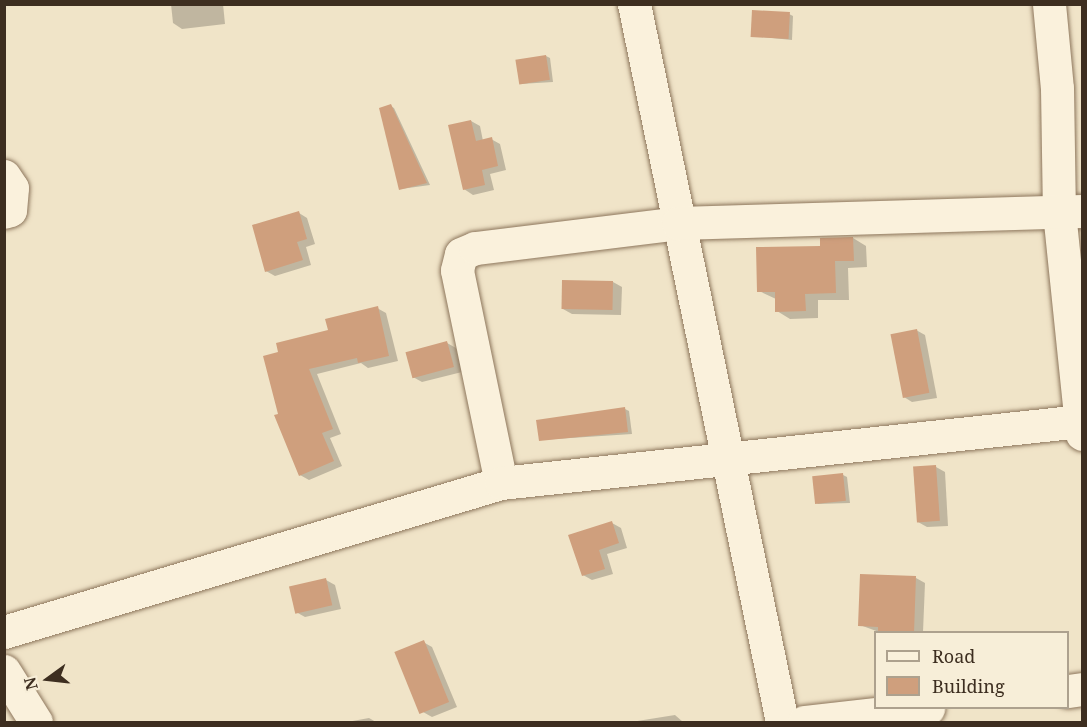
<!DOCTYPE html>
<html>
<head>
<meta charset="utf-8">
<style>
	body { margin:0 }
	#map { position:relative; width:1087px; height:727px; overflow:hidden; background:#f0e4c8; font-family:"Noto Serif",serif }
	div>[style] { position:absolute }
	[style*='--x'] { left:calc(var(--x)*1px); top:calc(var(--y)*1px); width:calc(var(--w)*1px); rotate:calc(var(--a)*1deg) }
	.shadow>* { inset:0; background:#0003 }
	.building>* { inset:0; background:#cf9f7d; transform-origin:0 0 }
	.roads { filter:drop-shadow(0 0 2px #8d765c) drop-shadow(0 0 2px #8d765c) }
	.street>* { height:33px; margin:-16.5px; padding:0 16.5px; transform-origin:16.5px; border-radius:16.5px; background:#faf1dc }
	span { translate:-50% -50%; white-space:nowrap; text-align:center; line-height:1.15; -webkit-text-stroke:4.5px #f7eed8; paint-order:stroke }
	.frame { position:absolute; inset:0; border:6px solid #3d2e20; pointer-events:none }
	.legend { position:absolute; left:874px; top:631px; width:195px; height:78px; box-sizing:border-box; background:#f7eed8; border:2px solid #ada18e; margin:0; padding:8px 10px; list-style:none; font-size:18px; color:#3d2e20 }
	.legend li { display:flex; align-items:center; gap:12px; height:30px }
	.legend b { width:30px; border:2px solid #ada18e }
	.north { position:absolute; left:18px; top:649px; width:60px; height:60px; -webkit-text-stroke:4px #f7eed8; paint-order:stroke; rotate:255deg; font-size:16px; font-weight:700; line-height:24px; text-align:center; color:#3d2e20 }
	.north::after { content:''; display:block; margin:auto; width:21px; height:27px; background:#3d2e20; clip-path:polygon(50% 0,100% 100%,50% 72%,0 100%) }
</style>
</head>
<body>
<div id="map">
	<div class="shadow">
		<i style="clip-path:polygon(171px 4px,223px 4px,225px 24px,182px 29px,173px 23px)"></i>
		<i style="clip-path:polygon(789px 14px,793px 16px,792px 40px,752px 36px)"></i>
		<i style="clip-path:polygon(546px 56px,550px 58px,553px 82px,520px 84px)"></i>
		<i style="clip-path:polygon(390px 106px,394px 108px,430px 185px,401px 189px)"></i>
		<i style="clip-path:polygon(471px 121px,480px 126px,483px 141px,491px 139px,500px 144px,506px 170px,490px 174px,494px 190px,473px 195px,464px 189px)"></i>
		<i style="clip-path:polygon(299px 213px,307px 218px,315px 244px,306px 247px,311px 265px,275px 276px,266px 271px)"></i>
		<i style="clip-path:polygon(853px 238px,866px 246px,867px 267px,848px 268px,849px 300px,818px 300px,818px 318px,790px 319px,777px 311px,776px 299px,759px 291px,822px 247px)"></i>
		<i style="clip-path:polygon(613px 282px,622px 287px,621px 315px,572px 314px,563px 309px)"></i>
		<i style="clip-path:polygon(377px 308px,386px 313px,398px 361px,368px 368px,361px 363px,317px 374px,341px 434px,330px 438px,342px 466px,309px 480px,300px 475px,279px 415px,280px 353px)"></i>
		<i style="clip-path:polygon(916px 330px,925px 335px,937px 398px,912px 402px,904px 397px)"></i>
		<i style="clip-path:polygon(447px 343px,456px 348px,462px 372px,422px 382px,413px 377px)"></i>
		<i style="clip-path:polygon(625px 409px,629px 411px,632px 434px,540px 440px)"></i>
		<i style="clip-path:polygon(936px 467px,945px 472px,948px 526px,927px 527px,918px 522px)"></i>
		<i style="clip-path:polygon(843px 475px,847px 477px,850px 503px,817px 504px)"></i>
		<i style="clip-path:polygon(612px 523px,621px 528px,627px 548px,607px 554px,613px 574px,592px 580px,583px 575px)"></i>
		<i style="clip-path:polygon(916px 578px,925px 583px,923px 632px,879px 632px,860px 625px)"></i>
		<i style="clip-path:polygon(326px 580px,335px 585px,341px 609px,305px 617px,296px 612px)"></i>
		<i style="clip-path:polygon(423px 642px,432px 647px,457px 707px,432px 717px,423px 712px)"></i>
		<i style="clip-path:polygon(675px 715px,683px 722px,631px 722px)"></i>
		<i style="clip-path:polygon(369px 718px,376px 722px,347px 722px)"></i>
	</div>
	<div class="building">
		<i style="left:752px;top:10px;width:38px;height:27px;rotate:3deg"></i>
		<i style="left:546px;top:55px;width:25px;height:31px;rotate:81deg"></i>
		<i style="clip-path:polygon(391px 104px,427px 183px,399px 190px,379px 108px)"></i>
		<i style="clip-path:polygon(471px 120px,476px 141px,492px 137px,498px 166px,482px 170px,485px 185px,463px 190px,448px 125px)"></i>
		<i style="clip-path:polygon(299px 211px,307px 239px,297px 242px,303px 260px,265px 272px,252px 225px)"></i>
		<i style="clip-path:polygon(853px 237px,854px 261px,835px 261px,836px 293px,805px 294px,806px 311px,775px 312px,775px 292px,757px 292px,756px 247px,820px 246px,820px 238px)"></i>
		<i style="left:562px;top:280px;width:51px;height:29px;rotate:1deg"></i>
		<i style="clip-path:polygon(378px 306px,389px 356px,358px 363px,357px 358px,309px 369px,333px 429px,322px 433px,334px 461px,299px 476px,274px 415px,278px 414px,263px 356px,278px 352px,276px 343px,328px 330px,325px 319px)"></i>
		<i style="left:917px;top:329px;width:65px;height:27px;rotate:79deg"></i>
		<i style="left:447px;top:341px;width:27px;height:43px;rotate:75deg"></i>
		<i style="clip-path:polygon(625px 407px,628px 432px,539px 441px,536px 420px)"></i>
		<i style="left:936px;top:465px;width:56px;height:23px;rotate:86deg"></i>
		<i style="left:843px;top:473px;width:28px;height:31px;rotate:84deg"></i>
		<i style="clip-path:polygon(612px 521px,619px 543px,599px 550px,605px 569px,582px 576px,568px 535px)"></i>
		<i style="clip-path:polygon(860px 574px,916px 576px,914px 633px,878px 633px,878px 627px,858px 626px)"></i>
		<i style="left:326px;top:578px;width:28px;height:38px;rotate:77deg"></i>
		<i style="left:424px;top:640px;width:67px;height:32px;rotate:68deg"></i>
	</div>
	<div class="roads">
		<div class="street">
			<i style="--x:634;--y:4;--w:733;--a:78.35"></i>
			<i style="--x:1049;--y:4;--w:84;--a:84.6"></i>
			<i style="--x:1057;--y:88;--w:124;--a:89.1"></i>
			<i style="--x:1059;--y:212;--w:223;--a:84.1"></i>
			<i style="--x:4;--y:176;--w:14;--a:56"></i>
			<i style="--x:12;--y:188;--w:22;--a:95"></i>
			<i style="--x:10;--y:210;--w:6;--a:162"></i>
			<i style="--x:501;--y:483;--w:217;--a:-101.7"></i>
			<i style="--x:457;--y:270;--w:16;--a:-76"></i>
			<i style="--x:461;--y:254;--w:15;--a:-23"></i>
			<i style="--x:475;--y:248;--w:205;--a:-7"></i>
			<i style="--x:678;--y:223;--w:404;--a:-1.7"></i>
			<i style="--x:4;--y:632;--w:519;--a:-16.69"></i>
			<i style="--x:501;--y:483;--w:583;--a:-6.1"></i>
			<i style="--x:4;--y:671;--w:60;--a:57.9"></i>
			<i style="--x:1068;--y:691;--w:14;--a:-8"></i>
			<i style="--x:804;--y:722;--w:125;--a:-6.4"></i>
		</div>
	</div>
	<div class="frame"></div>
	<ul class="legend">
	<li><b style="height:8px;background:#faf1dc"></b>Road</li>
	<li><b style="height:16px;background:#cf9f7d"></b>Building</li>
	</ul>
	<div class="north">N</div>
</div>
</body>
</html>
